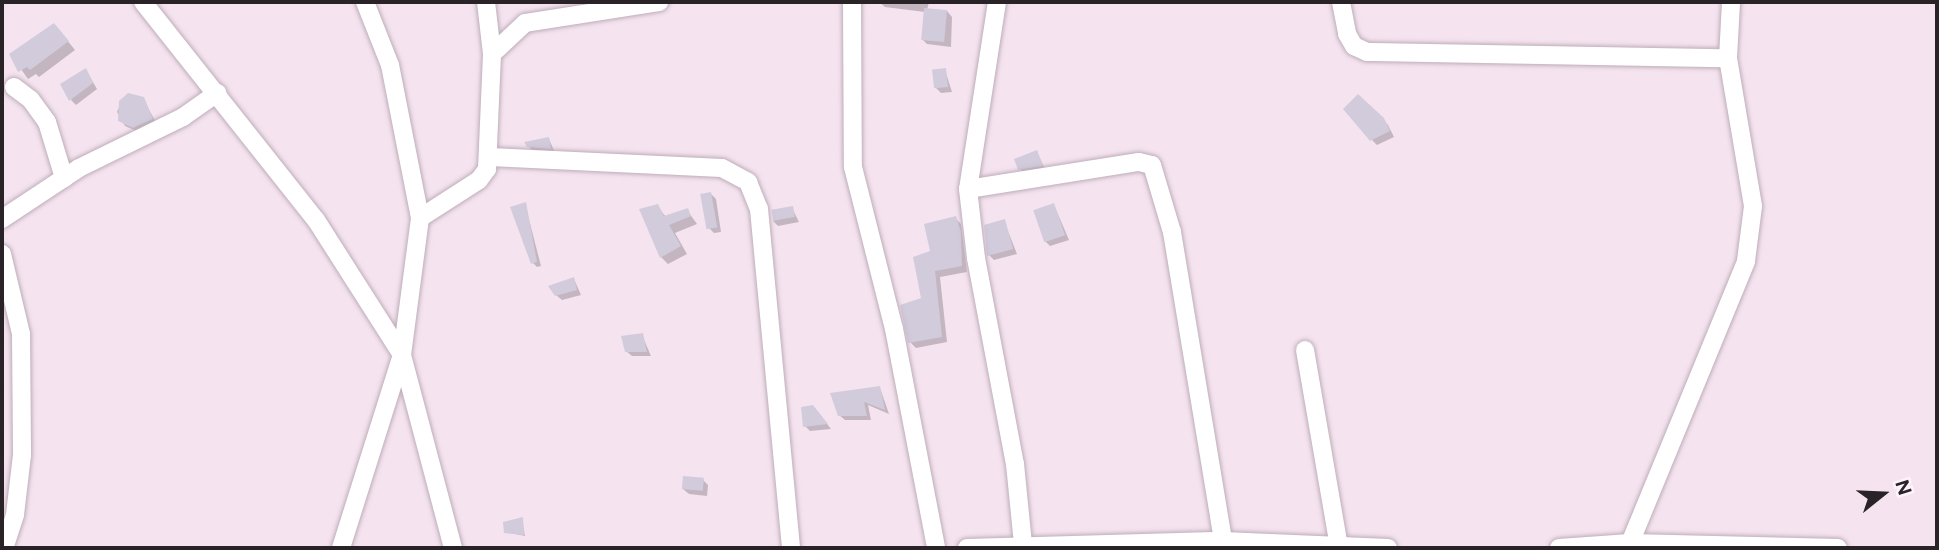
<!DOCTYPE html>
<html>
<head>
<meta charset="utf-8">
<style>
	body { margin:0 }
	#map { position:relative; width:1939px; height:550px; overflow:hidden; background:#f5e4f0; font-family:Figtree,sans-serif }
	div>[style] { position:absolute }
	[style*='--x'] { left:calc(var(--x)*1px); top:calc(var(--y)*1px); width:calc(var(--w)*1px); rotate:calc(var(--a)*1deg) }
	.shadow>* { inset:0; background:#0003 }
	.building>* { inset:0; background:#d2cbdc; transform-origin:0 0 }
	.roads { filter:drop-shadow(0 0 2px #beadb9) drop-shadow(0 0 2px #beadb9) }
	.minor>* { height:18px; margin:-9px; padding:0 9px; transform-origin:9px; border-radius:9px; background:#fff }
	span { translate:-50% -50%; white-space:nowrap; text-align:center; line-height:1.15; -webkit-text-stroke:7px #fef3fb; paint-order:stroke }
	.frame { position:absolute; inset:0; border:4px solid #292327; pointer-events:none }
	.north { position:absolute; left:1848px; top:459px; width:70px; height:70px; -webkit-text-stroke:5px #fef3fb; paint-order:stroke; rotate:72deg; font-size:19px; font-weight:700; line-height:28px; text-align:center; color:#292327 }
	.north::after { content:''; display:block; margin:auto; width:24px; height:32px; background:#292327; clip-path:polygon(50% 0,100% 100%,50% 72%,0 100%) }
</style>
</head>
<body>
<div id="map">
	<div class="shadow">
		<i style="clip-path:polygon(879px 2px,929px 2px,927px 10px,947px 11px,952px 17px,951px 47px,927px 44px,922px 39px,925px 12px,885px 7px)"></i>
		<i style="clip-path:polygon(62px 34px,75px 50px,39px 77px,36px 74px,28px 79px,11px 55px)"></i>
		<i style="clip-path:polygon(86px 70px,97px 89px,76px 105px,71px 100px)"></i>
		<i style="clip-path:polygon(945px 70px,952px 92px,941px 93px,936px 88px)"></i>
		<i style="clip-path:polygon(1358px 96px,1388px 125px,1394px 137px,1377px 145px,1372px 140px)"></i>
		<i style="clip-path:polygon(123px 98px,143px 99px,157px 124px,139px 132px,125px 126px,117px 112px)"></i>
		<i style="clip-path:polygon(549px 139px,555px 153px,534px 152px,528px 146px)"></i>
		<i style="clip-path:polygon(1037px 152px,1046px 171px,1025px 174px,1020px 169px)"></i>
		<i style="clip-path:polygon(711px 194px,716px 199px,721px 232px,714px 233px,709px 228px)"></i>
		<i style="clip-path:polygon(525px 204px,541px 266px,537px 267px,533px 263px)"></i>
		<i style="clip-path:polygon(1054px 205px,1069px 240px,1050px 246px,1045px 241px)"></i>
		<i style="clip-path:polygon(657px 206px,666px 217px,687px 210px,697px 224px,675px 233px,687px 254px,668px 264px,661px 257px)"></i>
		<i style="clip-path:polygon(792px 208px,799px 222px,778px 226px,773px 221px)"></i>
		<i style="clip-path:polygon(955px 218px,961px 224px,967px 272px,940px 277px,947px 342px,916px 348px,910px 342px,932px 253px)"></i>
		<i style="clip-path:polygon(1004px 221px,1017px 254px,994px 260px,989px 255px)"></i>
		<i style="clip-path:polygon(574px 279px,581px 295px,562px 300px,556px 295px)"></i>
		<i style="clip-path:polygon(642px 335px,651px 356px,632px 356px,626px 351px)"></i>
		<i style="clip-path:polygon(880px 388px,889px 414px,868px 405px,871px 420px,845px 420px,839px 415px)"></i>
		<i style="clip-path:polygon(818px 412px,831px 429px,810px 431px,805px 426px)"></i>
		<i style="clip-path:polygon(703px 480px,708px 485px,707px 496px,689px 494px,683px 489px)"></i>
		<i style="clip-path:polygon(522px 519px,525px 536px,506px 532px)"></i>
	</div>
	<div class="building">
		<i style="left:924px;top:8px;width:23px;height:32px;rotate:5deg"></i>
		<i style="clip-path:polygon(54px 23px,69px 41px,30px 70px,27px 67px,18px 72px,9px 54px)"></i>
		<i style="clip-path:polygon(86px 68px,93px 83px,69px 101px,60px 84px)"></i>
		<i style="left:946px;top:68px;width:19px;height:14px;rotate:84deg"></i>
		<i style="clip-path:polygon(128px 93px,144px 97px,153px 119px,133px 128px,118px 121px,119px 101px)"></i>
		<i style="clip-path:polygon(1358px 94px,1384px 118px,1390px 131px,1370px 141px,1343px 109px)"></i>
		<i style="clip-path:polygon(549px 137px,551px 149px,527px 147px,524px 142px)"></i>
		<i style="clip-path:polygon(1037px 150px,1043px 166px,1018px 170px,1014px 159px)"></i>
		<i style="left:711px;top:192px;width:36px;height:11px;rotate:80deg"></i>
		<i style="clip-path:polygon(526px 202px,537px 262px,531px 264px,510px 207px)"></i>
		<i style="left:1054px;top:203px;width:34px;height:22px;rotate:71deg"></i>
		<i style="clip-path:polygon(658px 204px,664px 216px,688px 208px,691px 216px,669px 225px,681px 246px,660px 258px,639px 209px)"></i>
		<i style="left:793px;top:206px;width:11px;height:22px;rotate:80deg"></i>
		<i style="clip-path:polygon(956px 216px,961px 232px,962px 266px,935px 271px,942px 337px,908px 343px,900px 305px,921px 298px,913px 257px,930px 251px,924px 224px)"></i>
		<i style="clip-path:polygon(1005px 219px,1013px 249px,987px 256px,984px 225px)"></i>
		<i style="clip-path:polygon(574px 277px,577px 290px,555px 296px,548px 286px)"></i>
		<i style="clip-path:polygon(643px 333px,647px 352px,625px 352px,621px 336px)"></i>
		<i style="clip-path:polygon(880px 386px,885px 410px,864px 402px,867px 416px,838px 416px,830px 393px)"></i>
		<i style="clip-path:polygon(813px 405px,828px 424px,803px 427px,801px 407px)"></i>
		<i style="left:683px;top:476px;width:21px;height:13px;rotate:5deg"></i>
		<i style="clip-path:polygon(523px 517px,524px 535px,504px 533px,503px 522px)"></i>
	</div>
	<div class="roads">
		<div class="minor">
			<i style="--x:143;--y:2;--w:278;--a:51.6"></i>
			<i style="--x:316;--y:220;--w:160;--a:57.5"></i>
			<i style="--x:402;--y:355;--w:200;--a:75.2"></i>
			<i style="--x:365;--y:2;--w:68;--a:68.4"></i>
			<i style="--x:390;--y:65;--w:156;--a:78.9"></i>
			<i style="--x:486;--y:2;--w:52;--a:83.4"></i>
			<i style="--x:852;--y:2;--w:165;--a:89.7"></i>
			<i style="--x:853;--y:167;--w:167;--a:75.8"></i>
			<i style="--x:894;--y:329;--w:223;--a:79.1"></i>
			<i style="--x:997;--y:2;--w:189;--a:98.8"></i>
			<i style="--x:968;--y:189;--w:69;--a:83.4"></i>
			<i style="--x:976;--y:258;--w:210;--a:79.3"></i>
			<i style="--x:1015;--y:464;--w:80;--a:84.3"></i>
			<i style="--x:1341;--y:2;--w:33;--a:79"></i>
			<i style="--x:1347;--y:34;--w:14;--a:60"></i>
			<i style="--x:1354;--y:46;--w:14;--a:25"></i>
			<i style="--x:1367;--y:52;--w:361;--a:1"></i>
			<i style="--x:14;--y:87;--w:21;--a:37"></i>
			<i style="--x:31;--y:100;--w:27;--a:54"></i>
			<i style="--x:47;--y:122;--w:59;--a:73.1"></i>
			<i style="--x:490;--y:157;--w:232;--a:2.7"></i>
			<i style="--x:722;--y:168;--w:30;--a:28"></i>
			<i style="--x:748;--y:182;--w:29;--a:68"></i>
			<i style="--x:759;--y:209;--w:341;--a:84.6"></i>
			<i style="--x:968;--y:189;--w:173;--a:-9"></i>
			<i style="--x:1139;--y:162;--w:13;--a:13"></i>
			<i style="--x:1152;--y:165;--w:70;--a:73.4"></i>
			<i style="--x:1172;--y:232;--w:313;--a:80.6"></i>
			<i style="--x:2;--y:219;--w:92;--a:-33.5"></i>
			<i style="--x:79;--y:168;--w:116;--a:-26.1"></i>
			<i style="--x:183;--y:117;--w:42;--a:-35.2"></i>
			<i style="--x:2;--y:254;--w:82;--a:76.6"></i>
			<i style="--x:21;--y:334;--w:121;--a:89.5"></i>
			<i style="--x:22;--y:455;--w:60;--a:96.7"></i>
			<i style="--x:15;--y:515;--w:35;--a:108"></i>
			<i style="--x:1305;--y:350;--w:199;--a:80.2"></i>
			<i style="--x:341;--y:548;--w:202;--a:-72.5"></i>
			<i style="--x:402;--y:355;--w:138;--a:-82.5"></i>
			<i style="--x:420;--y:218;--w:70;--a:-32.8"></i>
			<i style="--x:479;--y:180;--w:14;--a:-54"></i>
			<i style="--x:487;--y:169;--w:115;--a:-87.5"></i>
			<i style="--x:492;--y:54;--w:45;--a:-43.2"></i>
			<i style="--x:525;--y:23;--w:136;--a:-8.9"></i>
			<i style="--x:967;--y:548;--w:256;--a:-1.6"></i>
			<i style="--x:1223;--y:541;--w:165;--a:2.4"></i>
			<i style="--x:1559;--y:548;--w:71;--a:-4"></i>
			<i style="--x:1630;--y:543;--w:208;--a:1.4"></i>
			<i style="--x:1628;--y:548;--w:310;--a:-67.6"></i>
			<i style="--x:1746;--y:261;--w:55;--a:-82.7"></i>
			<i style="--x:1753;--y:206;--w:150;--a:-99.6"></i>
			<i style="--x:1728;--y:58;--w:56;--a:-86.9"></i>
		</div>
	</div>
	<div class="frame"></div>
	<div class="north">N</div>
</div>
</body>
</html>
